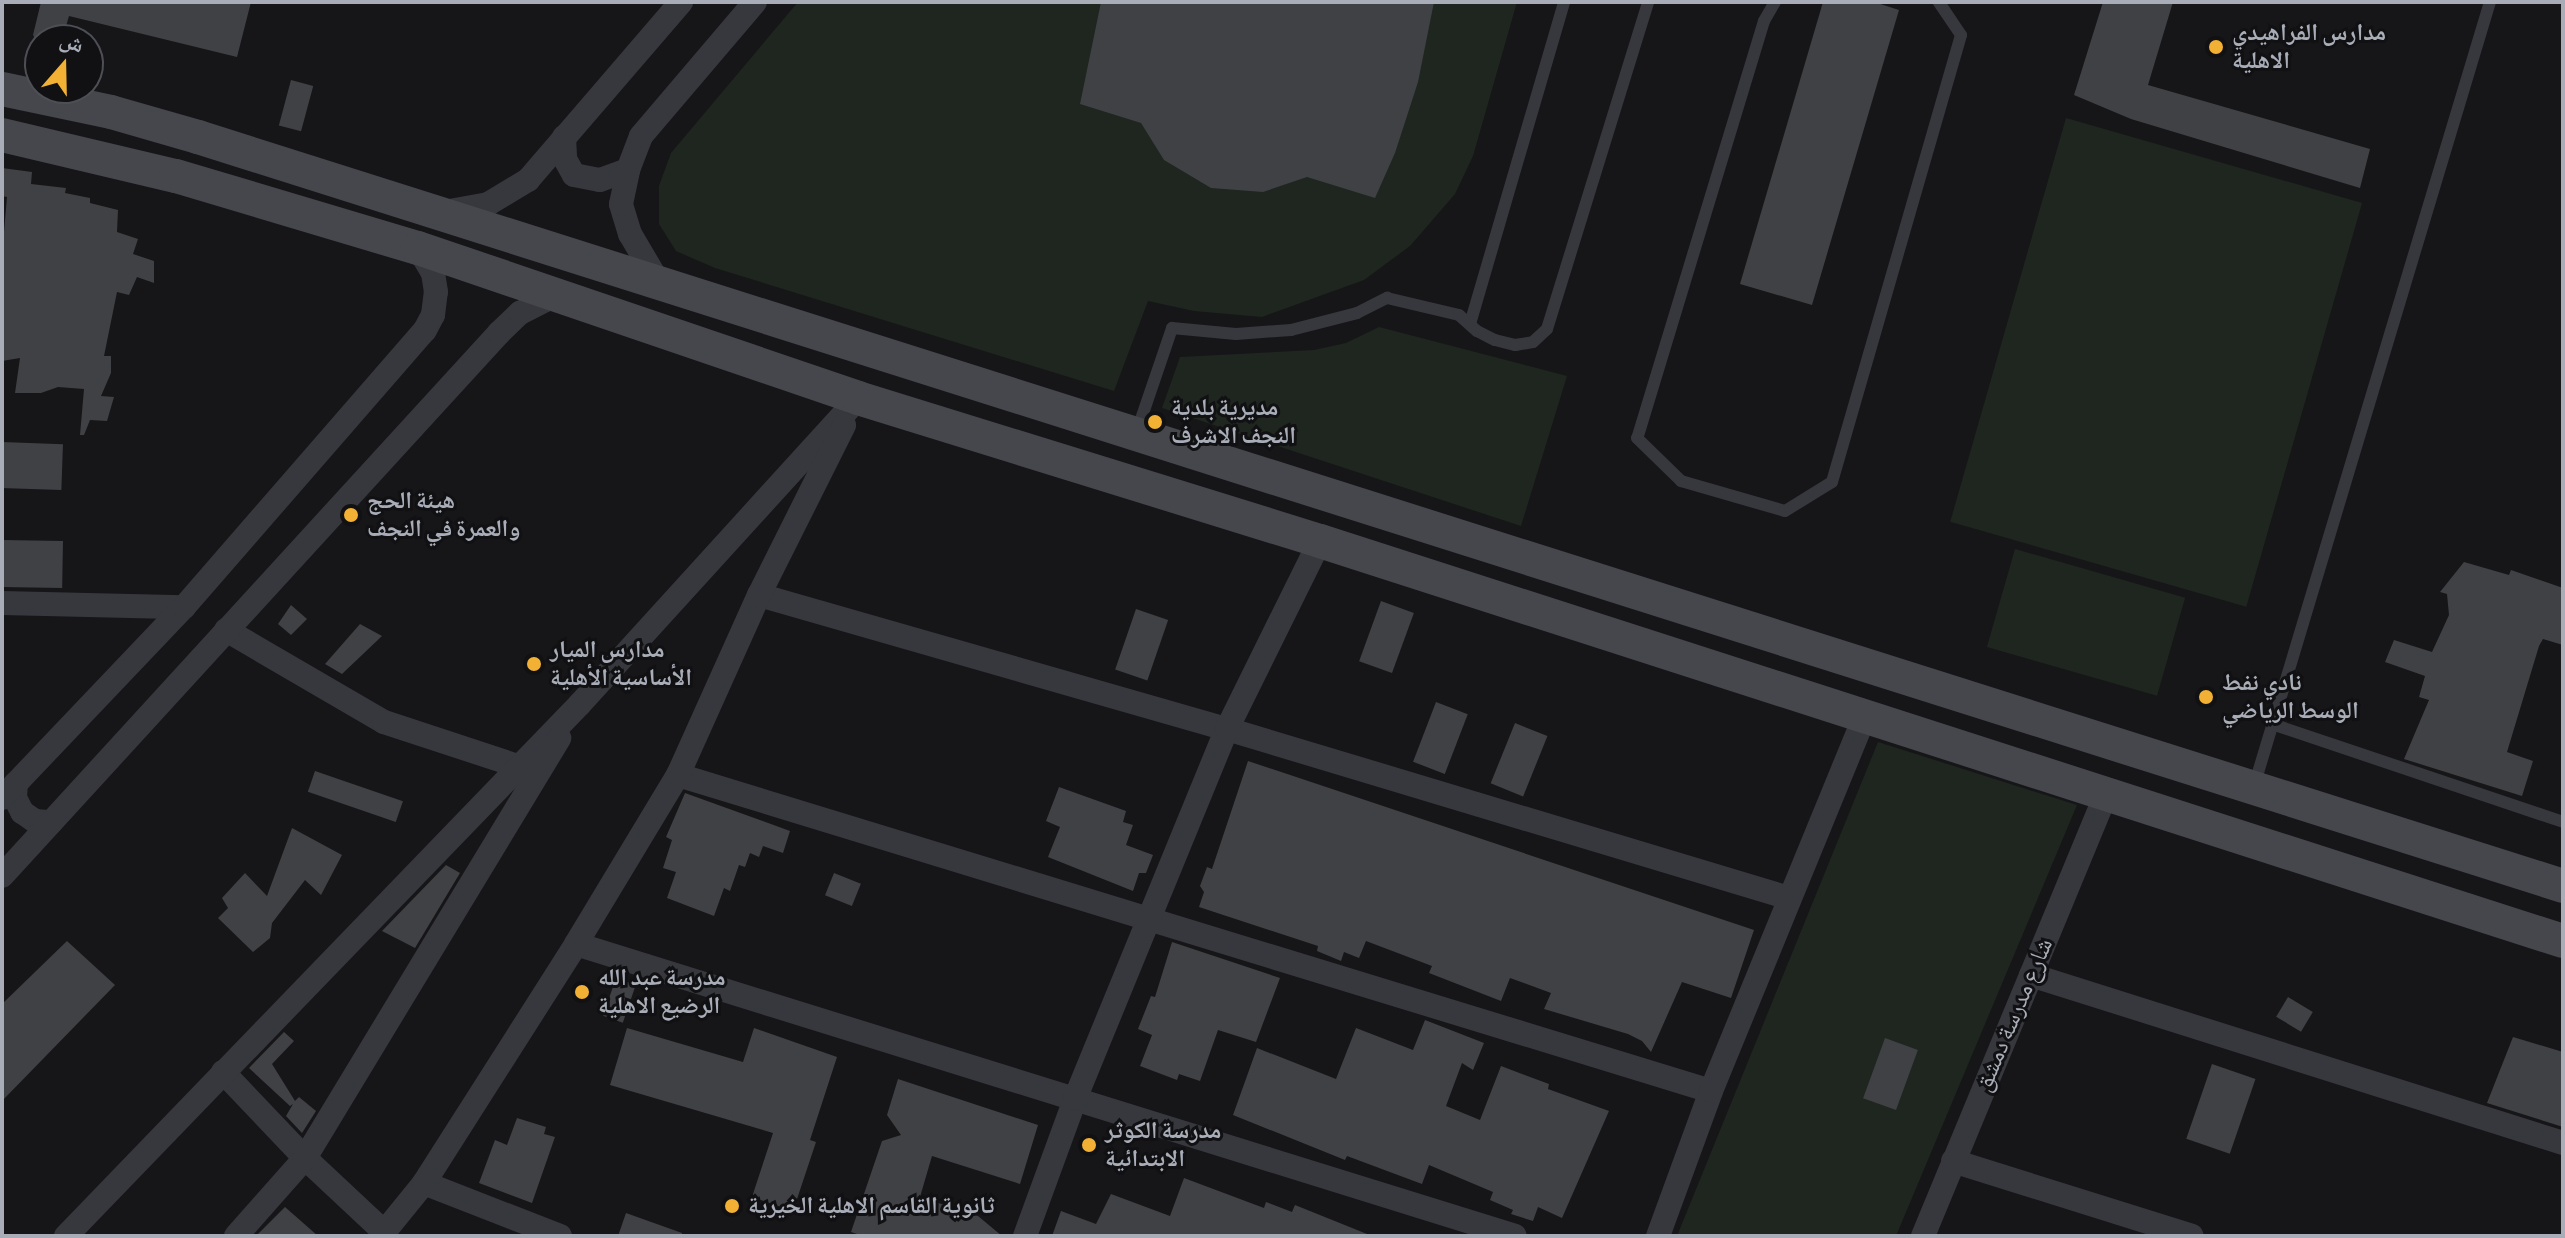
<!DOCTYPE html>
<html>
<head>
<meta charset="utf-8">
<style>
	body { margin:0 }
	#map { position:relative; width:2565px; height:1238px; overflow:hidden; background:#161618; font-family:"Sofia Sans Condensed","Noto Naskh Arabic",sans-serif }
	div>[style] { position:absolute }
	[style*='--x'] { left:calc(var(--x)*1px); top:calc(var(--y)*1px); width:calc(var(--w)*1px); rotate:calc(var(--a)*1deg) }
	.green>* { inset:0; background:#1e261f; transform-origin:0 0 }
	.building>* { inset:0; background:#404145; transform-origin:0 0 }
	.lane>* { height:12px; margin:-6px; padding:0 6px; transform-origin:6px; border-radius:6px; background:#37383d }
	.street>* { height:24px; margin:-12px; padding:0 12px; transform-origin:12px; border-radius:12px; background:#37383d }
	.secondary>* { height:34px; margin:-17px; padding:0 17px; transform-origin:17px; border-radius:17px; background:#45474d }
	.dots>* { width:22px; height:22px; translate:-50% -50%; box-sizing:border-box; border:4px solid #111113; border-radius:50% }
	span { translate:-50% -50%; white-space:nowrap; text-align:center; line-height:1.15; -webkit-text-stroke:6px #111113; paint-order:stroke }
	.poi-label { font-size:24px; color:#a8adb8; font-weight:700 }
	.left { translate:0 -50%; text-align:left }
	.street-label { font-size:24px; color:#a8adb8 }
	.frame { position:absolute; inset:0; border:4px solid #a8adb8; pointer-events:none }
	.north { position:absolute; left:24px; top:24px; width:80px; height:80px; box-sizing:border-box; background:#111113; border:2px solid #4d4f55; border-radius:50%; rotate:20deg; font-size:22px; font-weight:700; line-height:32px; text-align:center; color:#a8adb8 }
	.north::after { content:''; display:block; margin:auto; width:28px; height:36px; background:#f2b134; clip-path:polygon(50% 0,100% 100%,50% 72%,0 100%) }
</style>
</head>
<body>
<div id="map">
	<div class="green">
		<i style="clip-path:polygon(798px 2px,1517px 2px,1473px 156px,1455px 194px,1410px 246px,1364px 280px,1262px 317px,1194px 311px,1148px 301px,1114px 391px,715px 268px,676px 251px,659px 224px,659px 186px,671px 153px)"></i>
		<i style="left:2066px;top:118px;width:308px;height:420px;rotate:16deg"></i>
		<i style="clip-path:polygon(1379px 327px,1567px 376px,1521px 526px,1162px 408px,1180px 357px,1314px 350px,1346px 343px)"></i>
		<i style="left:2015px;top:549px;width:177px;height:102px;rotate:16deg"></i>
		<i style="clip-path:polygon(1878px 742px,2077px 805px,1896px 1236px,1677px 1236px)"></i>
	</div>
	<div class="building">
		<i style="clip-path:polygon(41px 2px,251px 2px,237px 57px,69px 16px,62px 40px,36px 40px,33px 35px)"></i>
		<i style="clip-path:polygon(1101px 2px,1434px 2px,1418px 82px,1395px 153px,1375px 198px,1307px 177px,1263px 192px,1211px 188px,1164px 160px,1141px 123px,1080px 104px)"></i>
		<i style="clip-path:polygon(1823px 2px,1874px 2px,1899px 10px,1812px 305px,1740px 284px)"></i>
		<i style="clip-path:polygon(2103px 2px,2173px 2px,2148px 85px,2370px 149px,2360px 188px,2131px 119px,2074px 95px)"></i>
		<i style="left:291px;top:80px;width:23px;height:47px;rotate:15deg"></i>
		<i style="clip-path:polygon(2px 168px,32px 172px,31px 184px,66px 188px,65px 193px,90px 198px,90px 203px,118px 210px,117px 232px,138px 239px,133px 254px,154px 261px,154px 283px,137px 277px,129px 295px,117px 292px,104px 356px,111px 356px,111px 373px,101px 396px,114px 397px,107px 421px,90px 420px,84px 435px,80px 435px,84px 389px,58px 387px,41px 393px,15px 393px,20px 358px,2px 361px,2px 255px,7px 197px,2px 196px)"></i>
		<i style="left:2px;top:442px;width:61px;height:46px;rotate:2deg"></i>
		<i style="left:2px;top:540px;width:61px;height:47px;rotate:1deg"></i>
		<i style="clip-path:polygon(2464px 562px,2509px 575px,2511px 570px,2563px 588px,2563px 645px,2543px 639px,2539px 646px,2507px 752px,2533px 761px,2522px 796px,2404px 759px,2429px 700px,2419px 697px,2425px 676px,2385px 662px,2394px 640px,2432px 652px,2449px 615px,2447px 594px,2440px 592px)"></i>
		<i style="left:1381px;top:601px;width:35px;height:64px;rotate:20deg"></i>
		<i style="clip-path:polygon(291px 605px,307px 619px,291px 635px,278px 624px)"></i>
		<i style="left:1136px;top:609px;width:34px;height:64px;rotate:19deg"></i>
		<i style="clip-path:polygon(360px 624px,382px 636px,342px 674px,325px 664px)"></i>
		<i style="left:1436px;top:702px;width:34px;height:64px;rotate:21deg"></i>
		<i style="left:1515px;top:723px;width:35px;height:65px;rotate:22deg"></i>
		<i style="clip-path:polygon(1248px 761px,1754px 930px,1731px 998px,1682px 982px,1651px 1052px,1642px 1041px,1628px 1034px,1544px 1009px,1551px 993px,1510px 978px,1501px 1001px,1429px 973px,1432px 966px,1366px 941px,1359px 958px,1344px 952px,1341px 961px,1317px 951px,1318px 946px,1199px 907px,1204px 892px,1200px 886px,1207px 867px,1212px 869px)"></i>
		<i style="left:315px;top:771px;width:93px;height:22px;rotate:19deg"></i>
		<i style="clip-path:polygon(1059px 787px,1126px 811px,1123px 822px,1133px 825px,1126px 845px,1153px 855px,1146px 873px,1139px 873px,1133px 891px,1048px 857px,1060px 827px,1046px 821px)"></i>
		<i style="clip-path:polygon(685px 793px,790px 831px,783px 853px,763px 846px,759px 857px,750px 853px,745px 867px,739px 865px,730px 891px,724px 888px,714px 916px,667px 898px,676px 872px,663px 868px,672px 840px,666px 837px)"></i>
		<i style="clip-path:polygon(292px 828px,342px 855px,321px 895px,305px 880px,272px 923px,270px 938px,253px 952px,218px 918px,228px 908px,222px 898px,245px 873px,267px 896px)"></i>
		<i style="clip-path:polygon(446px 865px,460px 873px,415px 948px,382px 931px)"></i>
		<i style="left:834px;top:873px;width:29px;height:24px;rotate:22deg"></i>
		<i style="clip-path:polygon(67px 941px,115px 985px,2px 1101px,2px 1004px)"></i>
		<i style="clip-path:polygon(1172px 942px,1280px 978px,1256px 1042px,1218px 1030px,1200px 1081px,1179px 1074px,1177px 1080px,1140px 1066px,1152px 1035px,1138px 1029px,1151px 996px,1155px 997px)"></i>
		<i style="left:616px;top:978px;width:21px;height:40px;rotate:19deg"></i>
		<i style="left:2288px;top:997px;width:29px;height:23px;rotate:31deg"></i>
		<i style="clip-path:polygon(1425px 1020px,1484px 1043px,1473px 1070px,1462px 1063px,1446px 1106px,1480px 1120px,1501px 1066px,1549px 1084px,1548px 1089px,1609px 1111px,1562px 1218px,1538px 1207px,1533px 1221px,1511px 1214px,1513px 1210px,1490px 1200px,1493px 1192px,1429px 1165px,1422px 1184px,1347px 1156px,1345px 1160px,1233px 1115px,1257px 1048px,1336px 1079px,1356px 1028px,1413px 1050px)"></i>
		<i style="clip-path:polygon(627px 1028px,743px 1062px,754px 1028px,837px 1057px,810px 1140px,816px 1142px,793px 1211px,752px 1197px,773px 1133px,610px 1085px)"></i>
		<i style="clip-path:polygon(284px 1032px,294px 1041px,272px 1064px,295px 1101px,299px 1097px,316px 1111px,302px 1133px,286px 1116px,293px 1104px,290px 1106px,249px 1068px)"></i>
		<i style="clip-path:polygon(2513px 1037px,2563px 1052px,2563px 1127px,2487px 1103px)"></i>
		<i style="left:1885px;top:1038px;width:35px;height:64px;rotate:20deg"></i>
		<i style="left:2212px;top:1064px;width:46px;height:79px;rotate:19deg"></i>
		<i style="clip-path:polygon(898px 1079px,1038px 1125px,1020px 1184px,932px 1156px,920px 1197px,978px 1216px,1002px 1236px,863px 1236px,851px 1232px,882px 1141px,901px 1135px,887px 1115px)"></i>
		<i style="clip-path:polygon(517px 1118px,546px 1127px,544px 1134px,555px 1137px,532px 1203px,479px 1183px,495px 1140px,507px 1145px)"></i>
		<i style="clip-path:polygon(1184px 1178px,1264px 1208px,1266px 1202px,1292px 1212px,1295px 1205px,1372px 1236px,1052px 1236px,1061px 1211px,1096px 1224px,1111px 1194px,1170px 1216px)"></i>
		<i style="clip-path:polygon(285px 1207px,318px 1236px,256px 1236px)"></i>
		<i style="clip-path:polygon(626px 1213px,682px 1233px,682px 1236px,618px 1236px)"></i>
	</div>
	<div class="lane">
		<i style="--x:1775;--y:2;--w:22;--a:120"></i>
		<i style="--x:1764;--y:21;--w:436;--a:106.9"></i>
		<i style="--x:1637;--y:438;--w:62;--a:44.3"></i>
		<i style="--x:1681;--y:481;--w:108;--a:16.1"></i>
		<i style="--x:1785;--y:511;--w:55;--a:-31.7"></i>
		<i style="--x:1832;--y:482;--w:465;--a:-73.9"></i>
		<i style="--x:1961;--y:35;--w:40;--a:-124"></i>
		<i style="--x:1470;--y:324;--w:335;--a:-73.7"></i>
		<i style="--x:1137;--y:431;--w:109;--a:-71.2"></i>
		<i style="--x:1172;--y:328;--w:64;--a:5.4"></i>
		<i style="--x:1236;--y:334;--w:55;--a:-4.2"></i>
		<i style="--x:1291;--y:330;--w:68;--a:-14.4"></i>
		<i style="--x:1357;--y:313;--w:34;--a:-27"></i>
		<i style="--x:1387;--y:298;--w:74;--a:13.3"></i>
		<i style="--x:1459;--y:315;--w:24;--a:42"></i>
		<i style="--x:1477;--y:331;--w:20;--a:27"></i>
		<i style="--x:1495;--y:340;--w:21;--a:14"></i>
		<i style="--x:1515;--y:345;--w:18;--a:-9"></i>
		<i style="--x:1533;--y:342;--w:19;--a:-43"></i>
		<i style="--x:1547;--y:329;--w:342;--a:-72.8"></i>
		<i style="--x:2272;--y:724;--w:307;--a:18.6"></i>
		<i style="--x:2254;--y:786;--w:819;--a:-73.25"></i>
	</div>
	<div class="street">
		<i style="--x:564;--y:137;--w:22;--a:87"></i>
		<i style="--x:565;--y:159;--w:18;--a:61"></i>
		<i style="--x:574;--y:175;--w:26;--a:11"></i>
		<i style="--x:600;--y:180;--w:30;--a:-20"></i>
		<i style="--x:444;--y:212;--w:45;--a:-10.3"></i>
		<i style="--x:488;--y:204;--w:47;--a:-31"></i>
		<i style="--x:528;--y:180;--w:235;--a:-49.3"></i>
		<i style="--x:659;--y:283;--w:57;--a:-120.6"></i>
		<i style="--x:630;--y:234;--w:31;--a:-107"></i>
		<i style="--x:621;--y:204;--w:35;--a:-78"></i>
		<i style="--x:628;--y:170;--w:36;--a:-69"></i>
		<i style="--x:641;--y:136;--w:176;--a:-49.6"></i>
		<i style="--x:759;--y:595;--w:487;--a:16"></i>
		<i style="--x:1227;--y:729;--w:587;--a:16.74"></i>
		<i style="--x:2;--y:603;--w:182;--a:1.3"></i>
		<i style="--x:226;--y:630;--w:183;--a:30.2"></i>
		<i style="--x:384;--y:722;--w:141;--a:18.2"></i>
		<i style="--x:678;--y:775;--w:1080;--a:17.01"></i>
		<i style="--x:16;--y:783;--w:15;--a:94"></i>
		<i style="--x:15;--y:798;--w:16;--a:63"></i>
		<i style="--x:22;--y:812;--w:16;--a:35"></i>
		<i style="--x:35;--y:821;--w:16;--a:4"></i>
		<i style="--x:2;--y:798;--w:264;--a:-46.4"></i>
		<i style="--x:184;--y:607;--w:367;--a:-49"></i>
		<i style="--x:425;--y:330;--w:17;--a:-62"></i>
		<i style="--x:433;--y:315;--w:23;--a:-83"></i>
		<i style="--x:436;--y:292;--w:19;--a:-99"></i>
		<i style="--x:433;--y:273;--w:29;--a:-121"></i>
		<i style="--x:2;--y:876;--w:736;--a:-47.53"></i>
		<i style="--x:499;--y:333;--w:29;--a:-44"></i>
		<i style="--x:520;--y:313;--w:38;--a:-27"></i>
		<i style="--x:576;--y:944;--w:983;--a:17.27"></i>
		<i style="--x:2031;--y:975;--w:558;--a:17.53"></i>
		<i style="--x:223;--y:1072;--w:119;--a:46.4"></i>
		<i style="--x:305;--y:1158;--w:108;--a:43.1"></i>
		<i style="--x:1953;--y:1161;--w:250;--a:17.4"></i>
		<i style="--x:424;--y:1183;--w:146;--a:21.3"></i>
		<i style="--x:66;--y:1236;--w:738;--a:-45.99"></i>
		<i style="--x:579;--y:705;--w:415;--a:-47.7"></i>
		<i style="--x:236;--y:1236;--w:104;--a:-48.5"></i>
		<i style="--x:305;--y:1158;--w:491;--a:-58.8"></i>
		<i style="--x:381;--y:1236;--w:68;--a:-50.9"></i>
		<i style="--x:424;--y:1183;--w:283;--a:-57.5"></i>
		<i style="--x:576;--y:944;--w:197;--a:-58.9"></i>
		<i style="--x:678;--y:775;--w:197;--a:-65.8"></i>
		<i style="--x:759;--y:595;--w:190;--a:-63.4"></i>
		<i style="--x:1025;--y:1236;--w:146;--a:-69.9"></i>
		<i style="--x:1075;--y:1099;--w:400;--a:-67.7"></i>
		<i style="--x:1227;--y:729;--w:210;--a:-63.7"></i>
		<i style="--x:1658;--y:1236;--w:154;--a:-69.9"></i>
		<i style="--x:1711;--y:1091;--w:405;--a:-67.7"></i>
		<i style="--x:1923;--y:1236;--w:478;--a:-67.5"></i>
	</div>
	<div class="secondary">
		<i style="--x:2;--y:89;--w:111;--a:11.9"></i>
		<i style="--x:111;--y:112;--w:91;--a:16"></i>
		<i style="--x:198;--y:137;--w:2481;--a:17.57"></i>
		<i style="--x:2;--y:135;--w:179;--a:13.3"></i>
		<i style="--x:176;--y:176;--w:252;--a:16.6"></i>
		<i style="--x:418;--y:248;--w:465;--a:18.8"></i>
		<i style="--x:858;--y:398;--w:484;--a:17.2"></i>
		<i style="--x:1320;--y:541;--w:1306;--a:17.84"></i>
	</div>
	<div class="dots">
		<i style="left:2216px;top:47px;background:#f2b134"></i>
		<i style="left:1155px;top:422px;background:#f2b134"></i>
		<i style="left:351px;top:515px;background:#f2b134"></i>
		<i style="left:534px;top:664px;background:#f2b134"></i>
		<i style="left:2206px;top:697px;background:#f2b134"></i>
		<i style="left:582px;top:992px;background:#f2b134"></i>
		<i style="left:1089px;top:1145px;background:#f2b134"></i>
		<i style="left:732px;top:1206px;background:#f2b134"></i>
	</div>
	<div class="poi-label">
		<span class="left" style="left:2232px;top:47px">مدارس الفراهيدي<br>الاهلية</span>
		<span class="left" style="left:1171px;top:422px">مديرية بلدية<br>النجف الاشرف</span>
		<span class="left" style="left:367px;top:515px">هيئة الحج<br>والعمرة في النجف</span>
		<span class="left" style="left:550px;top:664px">مدارس الميار<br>الأساسية الأهلية</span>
		<span class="left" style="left:2222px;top:697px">نادي نفط<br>الوسط الرياضي</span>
		<span class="left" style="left:598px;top:992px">مدرسة عبد الله<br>الرضيع الاهلية</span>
		<span class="left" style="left:1105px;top:1145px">مدرسة الكوثر<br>الابتدائية</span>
		<span class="left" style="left:748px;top:1206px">ثانوية القاسم الاهلية الخيرية</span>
	</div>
	<div class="street-label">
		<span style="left:2014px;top:1015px;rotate:-67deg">شارع مدرسة دمشق</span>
	</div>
	<div class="frame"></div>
	<div class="north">ش</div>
</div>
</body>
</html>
